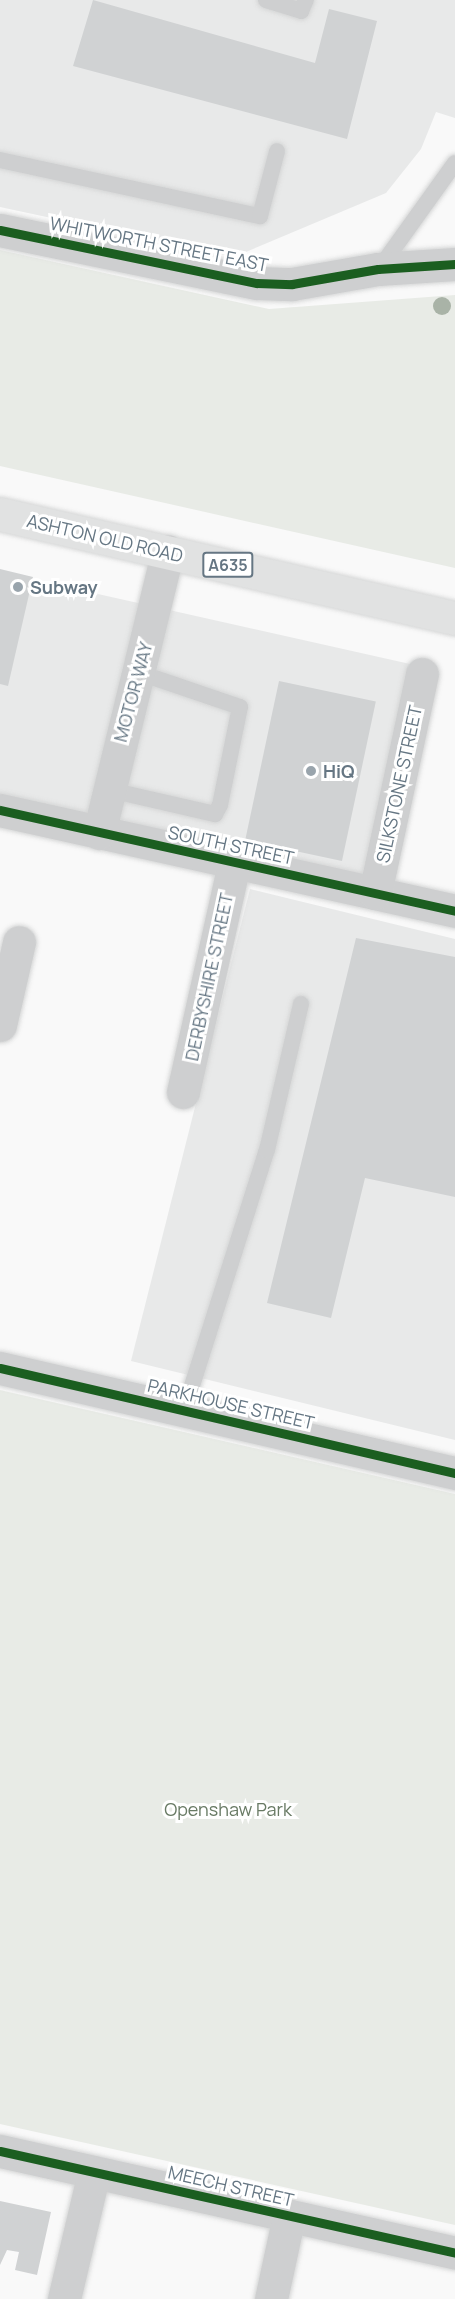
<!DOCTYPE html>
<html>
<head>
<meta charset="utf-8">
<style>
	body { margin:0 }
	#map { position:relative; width:455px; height:2299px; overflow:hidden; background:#f9f9f9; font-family:Manrope,sans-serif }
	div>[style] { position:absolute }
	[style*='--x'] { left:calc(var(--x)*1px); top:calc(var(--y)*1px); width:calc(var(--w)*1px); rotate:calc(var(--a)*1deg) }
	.built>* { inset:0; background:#e8e9e9 }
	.green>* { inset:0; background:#e8ebe6 }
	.building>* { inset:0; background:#d0d2d3; transform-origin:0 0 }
	.roads { filter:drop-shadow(0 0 2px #d5d6d6) drop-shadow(0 0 2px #d5d6d6) }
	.service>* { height:16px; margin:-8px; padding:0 8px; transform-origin:8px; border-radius:8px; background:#cecfd0 }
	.minor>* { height:33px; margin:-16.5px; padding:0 16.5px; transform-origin:16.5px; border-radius:16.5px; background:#cecfd0 }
	.trunk>* { height:33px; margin:-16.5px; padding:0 16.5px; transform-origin:16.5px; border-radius:16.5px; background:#e1e2e2 }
	.cycleway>* { height:9px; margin:-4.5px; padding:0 4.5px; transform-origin:4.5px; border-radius:4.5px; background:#1b5e20 }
	.trees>* { width:18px; height:18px; margin:-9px; border-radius:50%; background:#a9b3a7 }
	.dots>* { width:16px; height:16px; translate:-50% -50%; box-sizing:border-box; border:3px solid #fff; border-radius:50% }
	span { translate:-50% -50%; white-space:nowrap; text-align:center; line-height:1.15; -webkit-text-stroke:6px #fff; paint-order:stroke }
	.shield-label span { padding:2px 4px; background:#fff; border:2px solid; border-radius:4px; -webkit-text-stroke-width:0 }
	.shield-label { font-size:16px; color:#657683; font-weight:700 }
	.street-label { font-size:18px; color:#657683 }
	.poi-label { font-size:18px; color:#657683; font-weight:700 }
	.left { translate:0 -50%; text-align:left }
	.park-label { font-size:18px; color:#687a64 }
</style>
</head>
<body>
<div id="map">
	<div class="built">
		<i style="clip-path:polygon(0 0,455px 0,455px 118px,436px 112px,421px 149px,386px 193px,234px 257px,0 207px)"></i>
		<i style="clip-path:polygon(0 572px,419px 666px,366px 883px,0 797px)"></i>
		<i style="clip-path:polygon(250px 889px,455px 939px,455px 1440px,131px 1361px)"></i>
	</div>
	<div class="green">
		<i style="clip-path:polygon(0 250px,269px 309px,455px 295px,455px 568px,0 466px)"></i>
		<i style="clip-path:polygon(0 1390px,455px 1494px,455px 2225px,0 2124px)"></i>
	</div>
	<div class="building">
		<i style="clip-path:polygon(93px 0,315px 63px,329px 9px,377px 21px,347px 139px,73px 66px)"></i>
		<i style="clip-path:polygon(0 569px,33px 577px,8px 686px,0 684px)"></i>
		<i style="left:279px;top:681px;width:99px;height:163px;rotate:12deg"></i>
		<i style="clip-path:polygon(356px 938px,455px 957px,455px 1197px,365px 1178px,331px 1318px,267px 1303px)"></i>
		<i style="clip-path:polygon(0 2201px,51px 2212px,37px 2275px,15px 2270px,19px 2252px,7px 2250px,0 2265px)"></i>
	</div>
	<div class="roads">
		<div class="service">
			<i style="--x:266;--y:0;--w:37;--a:17"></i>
			<i style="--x:301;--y:11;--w:12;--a:-66"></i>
			<i style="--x:0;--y:160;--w:266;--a:12.2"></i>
			<i style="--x:260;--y:216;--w:67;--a:-75.3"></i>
			<i style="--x:379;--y:269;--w:130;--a:-54.4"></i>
			<i style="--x:110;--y:790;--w:108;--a:12.9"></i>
			<i style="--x:215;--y:814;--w:10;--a:-61"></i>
			<i style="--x:220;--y:805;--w:100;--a:-78.5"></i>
			<i style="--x:240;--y:707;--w:106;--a:-161.2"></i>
			<i style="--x:184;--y:1411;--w:274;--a:-72.4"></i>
			<i style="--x:267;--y:1150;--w:150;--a:-76.9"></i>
		</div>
		<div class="minor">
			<i style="--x:0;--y:230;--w:262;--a:11.7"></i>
			<i style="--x:257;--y:283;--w:35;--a:2"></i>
			<i style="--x:292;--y:284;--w:87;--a:-9.9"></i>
			<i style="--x:378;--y:269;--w:77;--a:-3.7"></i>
			<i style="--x:0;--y:810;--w:466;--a:12.5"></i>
			<i style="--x:99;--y:833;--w:290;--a:-76.3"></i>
			<i style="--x:375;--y:893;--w:224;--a:-77.9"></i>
			<i style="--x:0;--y:1025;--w:85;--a:-77.1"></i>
			<i style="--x:183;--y:1092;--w:235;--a:-77.4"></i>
			<i style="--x:0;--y:1368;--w:467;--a:13"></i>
			<i style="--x:0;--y:2151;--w:466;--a:12.6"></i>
			<i style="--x:64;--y:2299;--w:130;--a:-76.7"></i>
			<i style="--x:271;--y:2299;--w:85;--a:-77.8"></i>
		</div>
		<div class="trunk">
			<i style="--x:0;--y:514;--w:467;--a:12.9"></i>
		</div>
	</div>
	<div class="cycleway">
		<i style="--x:0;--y:230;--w:262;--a:11.7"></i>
		<i style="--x:257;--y:283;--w:35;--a:2"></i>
		<i style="--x:292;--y:284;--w:87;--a:-9.9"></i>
		<i style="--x:378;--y:269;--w:77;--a:-3.7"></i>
		<i style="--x:0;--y:810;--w:466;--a:12.5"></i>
		<i style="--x:0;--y:1368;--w:467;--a:13"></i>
		<i style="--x:0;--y:2151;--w:466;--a:12.6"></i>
	</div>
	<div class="trees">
		<i style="left:442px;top:306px"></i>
	</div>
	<div class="dots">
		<i style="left:18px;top:587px;background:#99a4ac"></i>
		<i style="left:311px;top:771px;background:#99a4ac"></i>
	</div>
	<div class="shield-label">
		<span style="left:228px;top:565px">A635</span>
	</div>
	<div class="street-label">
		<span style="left:159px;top:244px;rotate:11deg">WHITWORTH STREET EAST</span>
		<span style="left:105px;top:538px;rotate:13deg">ASHTON OLD ROAD</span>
		<span style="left:133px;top:692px;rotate:-75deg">MOTOR WAY</span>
		<span style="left:399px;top:784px;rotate:-78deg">SILKSTONE STREET</span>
		<span style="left:231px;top:845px;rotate:12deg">SOUTH STREET</span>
		<span style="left:209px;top:977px;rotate:-78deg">DERBYSHIRE STREET</span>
		<span style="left:231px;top:1404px;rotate:13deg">PARKHOUSE STREET</span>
		<span style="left:231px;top:2186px;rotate:13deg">MEECH STREET</span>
	</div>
	<div class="poi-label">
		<span class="left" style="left:30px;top:587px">Subway</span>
		<span class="left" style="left:323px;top:771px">HiQ</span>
	</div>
	<div class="park-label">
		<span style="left:228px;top:1809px">Openshaw Park</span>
	</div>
</div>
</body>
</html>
